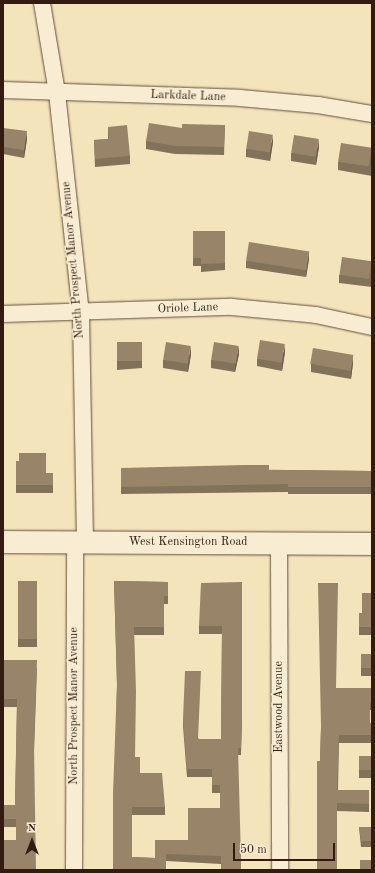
<!DOCTYPE html>
<html>
<head>
<meta charset="utf-8">
<style>
	body { margin:0 }
	#map { position:relative; width:375px; height:873px; overflow:hidden; background:#f4e4bb; font-family:"Old Standard TT",serif }
	div>[style] { position:absolute }
	[style*='--x'] { left:calc(var(--x)*1px); top:calc(var(--y)*1px); width:calc(var(--w)*1px); rotate:calc(var(--a)*1deg) }
	.roads { filter:drop-shadow(0 0 1px #634d3c) drop-shadow(0 0 1px #634d3c) }
	.minor>* { height:16px; margin:-8px; padding:0 8px; transform-origin:8px; border-radius:8px; background:#f8edd3 }
	.secondary>* { height:22px; margin:-11px; padding:0 11px; transform-origin:11px; border-radius:11px; background:#f8edd3 }
	.wall>* { inset:0; background:#82725a; transform-origin:0 0 }
	.shaded-wall>* { inset:0; background:#6a5c4a }
	.building>* { inset:0; background:#978469; transform-origin:0 0 }
	span { translate:-50% -50%; white-space:nowrap; text-align:center; line-height:1.15; -webkit-text-stroke:3px #f8edd3; paint-order:stroke }
	.street-label { font-size:12px; color:#331b11 }
	.frame { position:absolute; inset:0; border:4px solid #331b11; pointer-events:none }
	.north { position:absolute; left:12px; top:821px; width:40px; height:40px; -webkit-text-stroke:3px #f8edd3; paint-order:stroke; rotate:0deg; font-size:11px; font-weight:700; line-height:16px; text-align:center; color:#331b11 }
	.north::after { content:''; display:block; margin:auto; width:14px; height:18px; background:#331b11; clip-path:polygon(50% 0,100% 100%,50% 72%,0 100%) }
	.scale { position:absolute; left:233px; top:843px; width:102px; height:18px; box-sizing:border-box; border:2px solid #331b11; border-top:0; padding-left:5px; font-size:12px; line-height:14px; white-space:nowrap; color:#331b11; -webkit-text-stroke:3px #f8edd3; paint-order:stroke }
</style>
</head>
<body>
<div id="map">
	<div class="roads">
		<div class="minor">
			<i style="--x:42;--y:3;--w:91;--a:80.5"></i>
			<i style="--x:57;--y:93;--w:221;--a:83.8"></i>
			<i style="--x:81;--y:313;--w:230;--a:89"></i>
			<i style="--x:3;--y:90;--w:237;--a:1.9"></i>
			<i style="--x:240;--y:98;--w:78;--a:5.1"></i>
			<i style="--x:318;--y:105;--w:55;--a:9.5"></i>
			<i style="--x:3;--y:314;--w:229;--a:-1.8"></i>
			<i style="--x:232;--y:307;--w:84;--a:5.4"></i>
			<i style="--x:316;--y:315;--w:57;--a:12.1"></i>
			<i style="--x:279;--y:544;--w:326;--a:89.8"></i>
			<i style="--x:74;--y:870;--w:327;--a:-89.8"></i>
		</div>
		<div class="secondary">
			<i style="--x:3;--y:542;--w:369;--a:0.3"></i>
		</div>
	</div>
	<div class="wall">
		<i style="clip-path:polygon(225px 125px,224px 155px,175px 154px,146px 149px,146px 141px,182px 128px)"></i>
		<i style="clip-path:polygon(108px 127px,130px 156px,130px 164px,95px 167px,94px 140px,108px 139px)"></i>
		<i style="clip-path:polygon(3px 128px,27px 139px,24px 158px,3px 154px)"></i>
		<i style="clip-path:polygon(273px 142px,270px 161px,246px 157px,246px 149px)"></i>
		<i style="clip-path:polygon(319px 147px,316px 165px,291px 161px,291px 153px)"></i>
		<i style="clip-path:polygon(372px 148px,372px 176px,338px 170px,338px 162px)"></i>
		<i style="clip-path:polygon(193px 231px,225px 231px,225px 270px,201px 272px,201px 266px,193px 266px)"></i>
		<i style="clip-path:polygon(309px 259px,306px 277px,246px 268px,246px 261px)"></i>
		<i style="clip-path:polygon(372px 261px,372px 287px,339px 283px,339px 275px)"></i>
		<i style="clip-path:polygon(117px 343px,142px 361px,142px 368px,117px 370px)"></i>
		<i style="clip-path:polygon(285px 352px,282px 371px,257px 366px,257px 359px)"></i>
		<i style="clip-path:polygon(191px 354px,188px 372px,163px 368px,163px 360px)"></i>
		<i style="clip-path:polygon(239px 354px,235px 372px,211px 368px,211px 360px)"></i>
		<i style="clip-path:polygon(353px 363px,351px 379px,311px 372px,311px 364px)"></i>
		<i style="clip-path:polygon(16px 461px,46px 473px,53px 473px,53px 493px,16px 493px)"></i>
		<i style="clip-path:polygon(121px 468px,372px 471px,372px 494px,288px 494px,288px 492px,121px 494px)"></i>
		<i style="left:18px;top:581px;width:19px;height:66px"></i>
		<i style="clip-path:polygon(114px 581px,168px 582px,168px 604px,164px 604px,164px 635px,134px 635px,135px 757px,140px 773px,165px 807px,165px 815px,132px 815px,132px 857px,155px 858px,188px 840px,220px 808px,220px 793px,212px 793px,212px 777px,187px 777px,183px 726px,183px 719px,199px 739px,221px 739px,222px 634px,199px 634px,199px 626px,242px 582px,242px 722px,241px 755px,238px 755px,221px 864px,166px 861px,113px 870px,117px 686px)"></i>
		<i style="clip-path:polygon(372px 593px,372px 635px,359px 635px,359px 613px,362px 613px)"></i>
		<i style="clip-path:polygon(3px 635px,4px 660px,37px 668px,34px 752px,16px 840px,16px 827px,3px 827px,3px 805px,15px 805px,17px 707px,3px 707px)"></i>
		<i style="left:361px;top:654px;width:11px;height:22px"></i>
		<i style="clip-path:polygon(336px 688px,372px 688px,372px 710px,370px 710px,370px 723px,372px 723px,372px 743px,339px 743px,338px 790px,369px 790px,369px 812px,337px 811px,320px 761px,321px 729px)"></i>
		<i style="left:359px;top:756px;width:13px;height:22px"></i>
		<i style="clip-path:polygon(359px 827px,372px 827px,372px 847px,361px 847px)"></i>
	</div>
	<div class="shaded-wall">
		<i style="clip-path:polygon(27px 131px,27px 139px,24px 158px,24px 150px)"></i>
		<i style="clip-path:polygon(273px 135px,273px 142px,270px 161px,270px 153px)"></i>
		<i style="clip-path:polygon(319px 139px,319px 147px,316px 165px,316px 157px)"></i>
		<i style="clip-path:polygon(309px 251px,309px 259px,306px 277px,306px 269px)"></i>
		<i style="clip-path:polygon(285px 344px,285px 352px,282px 371px,282px 363px)"></i>
		<i style="clip-path:polygon(191px 346px,191px 354px,188px 372px,188px 364px)"></i>
		<i style="clip-path:polygon(239px 346px,239px 354px,235px 372px,235px 364px)"></i>
		<i style="clip-path:polygon(353px 355px,353px 363px,351px 379px,351px 371px)"></i>
	</div>
	<div class="building">
		<i style="clip-path:polygon(149px 123px,182px 128px,182px 124px,225px 125px,224px 147px,175px 146px,146px 141px)"></i>
		<i style="clip-path:polygon(127px 125px,130px 156px,95px 159px,94px 140px,109px 139px,108px 127px)"></i>
		<i style="clip-path:polygon(3px 128px,27px 131px,24px 150px,3px 147px)"></i>
		<i style="left:249px;top:131px;width:24px;height:18px;rotate:9deg"></i>
		<i style="left:294px;top:135px;width:25px;height:18px;rotate:9deg"></i>
		<i style="left:341px;top:143px;width:31px;height:19px;rotate:9deg"></i>
		<i style="clip-path:polygon(193px 231px,225px 231px,225px 263px,201px 264px,201px 258px,193px 258px)"></i>
		<i style="left:249px;top:242px;width:61px;height:19px;rotate:9deg"></i>
		<i style="left:342px;top:257px;width:30px;height:18px;rotate:8deg"></i>
		<i style="left:260px;top:340px;width:25px;height:19px;rotate:9deg"></i>
		<i style="left:142px;top:342px;width:19px;height:25px;rotate:90deg"></i>
		<i style="left:166px;top:342px;width:25px;height:18px;rotate:9deg"></i>
		<i style="left:214px;top:342px;width:25px;height:18px;rotate:9deg"></i>
		<i style="left:313px;top:348px;width:41px;height:16px;rotate:10deg"></i>
		<i style="clip-path:polygon(19px 453px,46px 453px,46px 473px,53px 473px,53px 485px,16px 485px,16px 461px,19px 461px)"></i>
		<i style="clip-path:polygon(244px 465px,269px 465px,269px 470px,372px 471px,372px 487px,288px 487px,288px 484px,121px 487px,121px 468px)"></i>
		<i style="left:18px;top:581px;width:19px;height:58px"></i>
		<i style="clip-path:polygon(114px 581px,168px 582px,168px 596px,164px 596px,164px 627px,134px 627px,136px 691px,135px 757px,140px 757px,140px 773px,162px 773px,165px 807px,132px 807px,132px 857px,155px 858px,155px 840px,188px 840px,188px 808px,220px 808px,220px 785px,212px 785px,212px 769px,187px 769px,183px 719px,185px 671px,201px 671px,198px 739px,221px 739px,222px 626px,199px 626px,201px 583px,242px 582px,242px 714px,241px 748px,238px 748px,241px 859px,241px 870px,221px 870px,221px 856px,166px 854px,166px 870px,113px 870px,113px 794px,117px 683px)"></i>
		<i style="clip-path:polygon(318px 583px,338px 583px,336px 688px,372px 688px,372px 702px,370px 702px,370px 723px,372px 723px,372px 735px,339px 735px,337px 790px,369px 790px,369px 804px,337px 803px,337px 870px,317px 870px,317px 761px,320px 761px,321px 726px)"></i>
		<i style="clip-path:polygon(362px 593px,372px 593px,372px 627px,359px 627px,359px 613px,362px 613px)"></i>
		<i style="clip-path:polygon(3px 635px,4px 635px,4px 660px,37px 660px,34px 746px,36px 870px,3px 870px,3px 840px,16px 840px,16px 819px,3px 819px,3px 805px,15px 805px,17px 699px,3px 699px)"></i>
		<i style="left:361px;top:654px;width:11px;height:14px"></i>
		<i style="left:359px;top:756px;width:13px;height:14px"></i>
		<i style="clip-path:polygon(359px 827px,372px 827px,372px 841px,361px 841px)"></i>
		<i style="left:360px;top:860px;width:12px;height:10px"></i>
	</div>
	<div class="street-label">
		<span style="left:188px;top:97px;rotate:2deg">Larkdale Lane</span>
		<span style="left:74px;top:260px;rotate:-95deg">North Prospect Manor Avenue</span>
		<span style="left:188px;top:309px;rotate:-2deg">Oriole Lane</span>
		<span style="left:188px;top:543px">West Kensington Road</span>
		<span style="left:75px;top:706px;rotate:-90deg">North Prospect Manor Avenue</span>
		<span style="left:280px;top:707px;rotate:-90deg">Eastwood Avenue</span>
	</div>
	<div class="frame"></div>
	<div class="north">N</div>
	<div class="scale">50 m</div>
</div>
</body>
</html>
